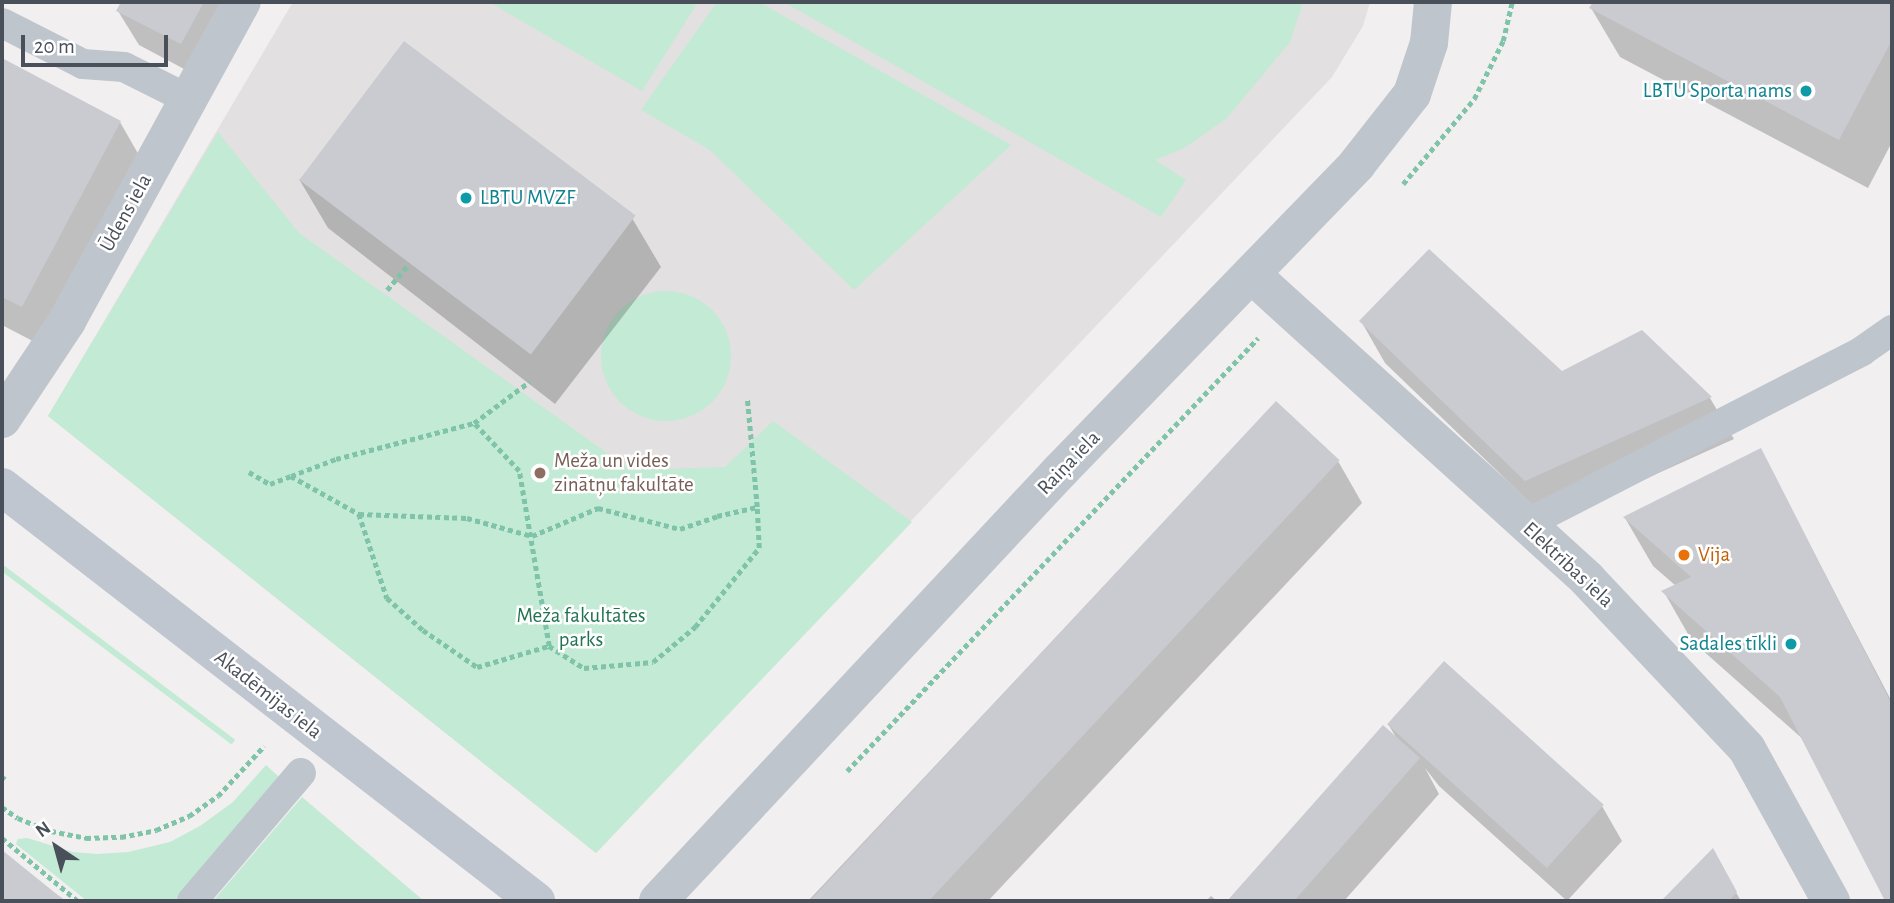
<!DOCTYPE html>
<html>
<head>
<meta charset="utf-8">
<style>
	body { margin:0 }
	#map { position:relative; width:1894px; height:903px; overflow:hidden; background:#f1efef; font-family:"Alegreya Sans",sans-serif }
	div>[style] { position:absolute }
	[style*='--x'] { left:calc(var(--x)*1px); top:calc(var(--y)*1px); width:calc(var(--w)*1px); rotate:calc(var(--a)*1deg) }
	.education>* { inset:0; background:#e2e0e0 }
	.green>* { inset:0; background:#c3ead5; transform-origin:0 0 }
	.round { border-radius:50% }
	.shadow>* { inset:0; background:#0003 }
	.building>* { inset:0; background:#c9cbd1; transform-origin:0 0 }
	.path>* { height:4.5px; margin-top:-2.25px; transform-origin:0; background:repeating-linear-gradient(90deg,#7fc3a8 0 5px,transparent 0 8.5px) }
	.service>* { height:30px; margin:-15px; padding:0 15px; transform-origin:15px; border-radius:15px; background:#bfc5cc }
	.minor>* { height:38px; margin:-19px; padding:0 19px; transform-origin:19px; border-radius:19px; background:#bfc5cc }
	.tertiary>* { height:38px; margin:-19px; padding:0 19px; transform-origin:19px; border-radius:19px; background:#bfc5cc }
	.secondary>* { height:38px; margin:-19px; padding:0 19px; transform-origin:19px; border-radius:19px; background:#bfc6d0 }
	.dots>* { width:19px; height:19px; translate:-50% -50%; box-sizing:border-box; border:4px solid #fff; border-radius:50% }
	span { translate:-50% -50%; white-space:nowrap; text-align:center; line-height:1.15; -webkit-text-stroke:5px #fff; paint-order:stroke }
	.culture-label { font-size:21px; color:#0d838f }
	.right { translate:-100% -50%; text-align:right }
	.left { translate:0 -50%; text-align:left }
	.street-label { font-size:21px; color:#49505a }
	.education-label { font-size:21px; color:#785e54 }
	.food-label { font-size:21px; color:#c56008 }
	.park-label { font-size:21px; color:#227352 }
	.frame { position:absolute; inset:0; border:4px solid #49505a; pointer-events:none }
	.north { position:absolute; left:21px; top:812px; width:70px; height:70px; -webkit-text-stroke:5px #fff; paint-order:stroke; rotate:324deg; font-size:19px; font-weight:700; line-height:28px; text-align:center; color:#49505a }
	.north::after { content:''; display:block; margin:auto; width:24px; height:32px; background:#49505a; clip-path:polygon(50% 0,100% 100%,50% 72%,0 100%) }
	.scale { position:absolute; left:21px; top:35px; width:147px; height:32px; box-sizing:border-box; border:4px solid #49505a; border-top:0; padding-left:9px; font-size:21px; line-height:24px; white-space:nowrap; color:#49505a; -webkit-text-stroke:5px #fff; paint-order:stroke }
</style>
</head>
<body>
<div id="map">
	<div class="education">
		<i style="clip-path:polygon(293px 2px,1370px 2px,1363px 26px,1332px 77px,596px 853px,48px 416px)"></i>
	</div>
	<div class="green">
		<i style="clip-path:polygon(489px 2px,698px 2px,642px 91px)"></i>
		<i style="clip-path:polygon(717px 2px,759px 2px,1011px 145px,854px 290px,710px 150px,641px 110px)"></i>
		<i style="clip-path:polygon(784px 2px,1303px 2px,1290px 42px,1226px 119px,1184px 148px,1155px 160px,1186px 180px,1161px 217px)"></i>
		<i style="clip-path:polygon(218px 132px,299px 233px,631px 470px,725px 467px,773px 421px,912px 522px,596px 853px,48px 416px)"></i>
		<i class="round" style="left:601px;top:291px;width:130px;height:130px"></i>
		<i style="left:2px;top:564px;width:292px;height:6px;rotate:37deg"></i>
		<i style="clip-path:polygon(266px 765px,279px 777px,175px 901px,87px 901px,16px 844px,18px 839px,27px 838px,73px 852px,97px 854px,128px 852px,170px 842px,200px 826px,233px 802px)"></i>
		<i style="clip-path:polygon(302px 797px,424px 901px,213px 901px)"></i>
	</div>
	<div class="shadow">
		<i style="clip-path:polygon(123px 2px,242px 2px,201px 78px,139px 45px,118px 11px)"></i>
		<i style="clip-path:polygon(1595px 2px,1892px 2px,1892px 142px,1868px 188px,1620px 57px,1591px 8px)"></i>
		<i style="clip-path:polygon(2px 60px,120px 122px,144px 164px,46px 348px,2px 325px)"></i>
		<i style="clip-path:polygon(299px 179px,632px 218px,661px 267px,555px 404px,328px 228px)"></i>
		<i style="clip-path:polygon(1361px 321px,1562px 374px,1642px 333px,1710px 398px,1734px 439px,1550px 522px,1385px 363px)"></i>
		<i style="clip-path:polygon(1276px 403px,1338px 461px,1362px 503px,988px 901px,808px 901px)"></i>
		<i style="clip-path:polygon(1760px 450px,1892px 702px,1892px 901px,1887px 901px,1805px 741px,1692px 641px,1664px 592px,1676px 586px,1653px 566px,1625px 518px)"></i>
		<i style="clip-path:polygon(1388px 724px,1602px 806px,1622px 841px,1567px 901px,1439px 786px,1425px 768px,1439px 794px,1344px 901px,1230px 901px,1383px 728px,1397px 739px)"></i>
		<i style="clip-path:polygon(1712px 851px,1741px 901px,1664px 901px)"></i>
		<i style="clip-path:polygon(2px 852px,63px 901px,2px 901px)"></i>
		<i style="clip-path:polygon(1211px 896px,1217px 901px,1206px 901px)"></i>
	</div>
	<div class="building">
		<i style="clip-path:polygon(121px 2px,204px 2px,181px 44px,116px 11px)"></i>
		<i style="clip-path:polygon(1593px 2px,1892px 2px,1892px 40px,1839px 140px,1589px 8px)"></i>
		<i style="left:404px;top:41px;width:290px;height:174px;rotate:37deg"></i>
		<i style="clip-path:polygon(2px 58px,121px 121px,22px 307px,2px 297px)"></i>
		<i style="clip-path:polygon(1429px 249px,1562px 371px,1642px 330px,1712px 397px,1525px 481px,1359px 321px)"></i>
		<i style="left:1276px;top:401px;width:87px;height:687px;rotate:43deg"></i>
		<i style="clip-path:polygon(1761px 448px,1892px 705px,1892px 901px,1885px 901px,1780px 697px,1661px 591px,1691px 577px,1623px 517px)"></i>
		<i style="left:1444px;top:661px;width:215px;height:85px;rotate:42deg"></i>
		<i style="clip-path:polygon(1383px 725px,1420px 758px,1294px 901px,1227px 901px)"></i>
		<i style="clip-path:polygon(1713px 848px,1737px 892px,1729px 901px,1661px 901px)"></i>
		<i style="clip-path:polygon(2px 850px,54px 892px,66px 901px,2px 901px)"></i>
	</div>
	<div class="path">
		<i style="--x:1403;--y:184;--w:111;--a:-50.1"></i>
		<i style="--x:1474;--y:99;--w:65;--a:-63.4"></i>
		<i style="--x:1503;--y:41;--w:40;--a:-77"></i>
		<i style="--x:387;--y:290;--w:34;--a:-50"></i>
		<i style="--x:249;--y:472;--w:24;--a:30"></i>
		<i style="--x:270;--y:484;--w:22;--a:-21"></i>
		<i style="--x:291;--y:476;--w:78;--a:29.2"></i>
		<i style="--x:359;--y:514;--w:108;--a:2.1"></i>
		<i style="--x:467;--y:518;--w:67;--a:15.5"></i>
		<i style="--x:532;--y:536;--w:72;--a:-23"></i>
		<i style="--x:598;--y:508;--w:85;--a:14.4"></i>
		<i style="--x:680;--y:529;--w:39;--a:-19"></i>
		<i style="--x:717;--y:516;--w:41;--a:-12.7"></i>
		<i style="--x:757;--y:507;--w:109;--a:-95.2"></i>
		<i style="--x:291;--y:476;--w:48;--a:-20.7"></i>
		<i style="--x:336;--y:459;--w:143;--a:-14.6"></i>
		<i style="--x:474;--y:423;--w:69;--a:-36.7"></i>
		<i style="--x:359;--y:514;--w:89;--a:71.6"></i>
		<i style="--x:387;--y:598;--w:48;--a:41.6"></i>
		<i style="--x:423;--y:630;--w:65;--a:34.4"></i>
		<i style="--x:477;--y:667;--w:75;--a:-16.3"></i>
		<i style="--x:549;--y:646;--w:178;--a:-99.7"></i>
		<i style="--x:519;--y:471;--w:66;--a:-133.2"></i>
		<i style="--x:549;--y:646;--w:41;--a:32.2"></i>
		<i style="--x:584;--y:668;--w:69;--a:-5"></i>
		<i style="--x:653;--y:662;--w:55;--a:-39.8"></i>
		<i style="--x:695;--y:627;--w:102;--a:-51"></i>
		<i style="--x:759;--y:548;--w:41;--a:-92.8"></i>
		<i style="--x:847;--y:771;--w:597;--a:-46.49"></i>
		<i style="--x:2;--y:779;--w:4;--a:-56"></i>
		<i style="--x:2;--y:807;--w:19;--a:35"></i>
		<i style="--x:18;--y:818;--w:35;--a:22"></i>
		<i style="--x:51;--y:831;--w:36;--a:11"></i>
		<i style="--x:86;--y:838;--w:35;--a:-2"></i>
		<i style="--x:121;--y:837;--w:36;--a:-11"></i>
		<i style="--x:156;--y:830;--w:36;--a:-23"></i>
		<i style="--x:189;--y:816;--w:35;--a:-35"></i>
		<i style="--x:218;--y:796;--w:68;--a:-47.4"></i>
		<i style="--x:2;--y:838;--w:99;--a:39.7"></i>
	</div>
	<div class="service">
		<i style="--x:2;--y:23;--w:91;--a:26.8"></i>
		<i style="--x:83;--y:64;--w:41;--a:4.2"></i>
		<i style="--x:124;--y:67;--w:72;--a:26.6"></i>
		<i style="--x:1526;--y:524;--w:378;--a:-27.2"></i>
		<i style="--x:1862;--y:351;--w:37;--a:-35"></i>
		<i style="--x:192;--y:901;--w:168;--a:-49.6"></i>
	</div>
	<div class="minor">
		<i style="--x:1251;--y:274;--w:454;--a:42.2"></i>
		<i style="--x:1587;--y:579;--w:233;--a:46.7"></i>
		<i style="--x:1747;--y:749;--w:174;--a:61.1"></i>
		<i style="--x:2;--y:419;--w:118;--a:-56.4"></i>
		<i style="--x:67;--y:321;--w:364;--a:-61.3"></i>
	</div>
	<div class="tertiary">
		<i style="--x:658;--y:901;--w:589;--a:-46.93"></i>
		<i style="--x:1060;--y:471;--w:427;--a:-45.9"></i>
		<i style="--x:1357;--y:164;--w:89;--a:-51.8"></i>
		<i style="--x:1412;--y:94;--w:54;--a:-71.6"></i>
		<i style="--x:1429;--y:43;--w:41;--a:-84.4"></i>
	</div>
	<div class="secondary">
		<i style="--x:2;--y:487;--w:676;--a:37.79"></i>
	</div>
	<div class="dots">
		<i style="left:1806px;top:91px;background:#0f9aa8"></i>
		<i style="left:466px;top:198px;background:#0f9aa8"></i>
		<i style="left:540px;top:473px;background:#8d6e63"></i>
		<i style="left:1684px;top:555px;background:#e8710a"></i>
		<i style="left:1791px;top:644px;background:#0f9aa8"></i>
	</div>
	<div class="culture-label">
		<span class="right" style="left:1792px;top:91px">LBTU Sporta nams</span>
		<span class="left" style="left:480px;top:198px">LBTU MVZF</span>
		<span class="right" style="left:1777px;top:644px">Sadales tīkli</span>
	</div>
	<div class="street-label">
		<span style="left:126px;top:213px;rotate:-61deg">Ūdens iela</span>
		<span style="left:1069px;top:463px;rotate:-46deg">Raiņa iela</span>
		<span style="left:1568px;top:565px;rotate:43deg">Elektrības iela</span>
		<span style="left:268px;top:695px;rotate:38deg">Akadēmijas iela</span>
	</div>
	<div class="education-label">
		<span class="left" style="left:554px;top:473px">Meža un vides<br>zinātņu fakultāte</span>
	</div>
	<div class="food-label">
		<span class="left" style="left:1698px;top:555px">Vija</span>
	</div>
	<div class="park-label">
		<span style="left:581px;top:628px">Meža fakultātes<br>parks</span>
	</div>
	<div class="frame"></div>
	<div class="north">N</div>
	<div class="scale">20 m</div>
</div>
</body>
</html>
